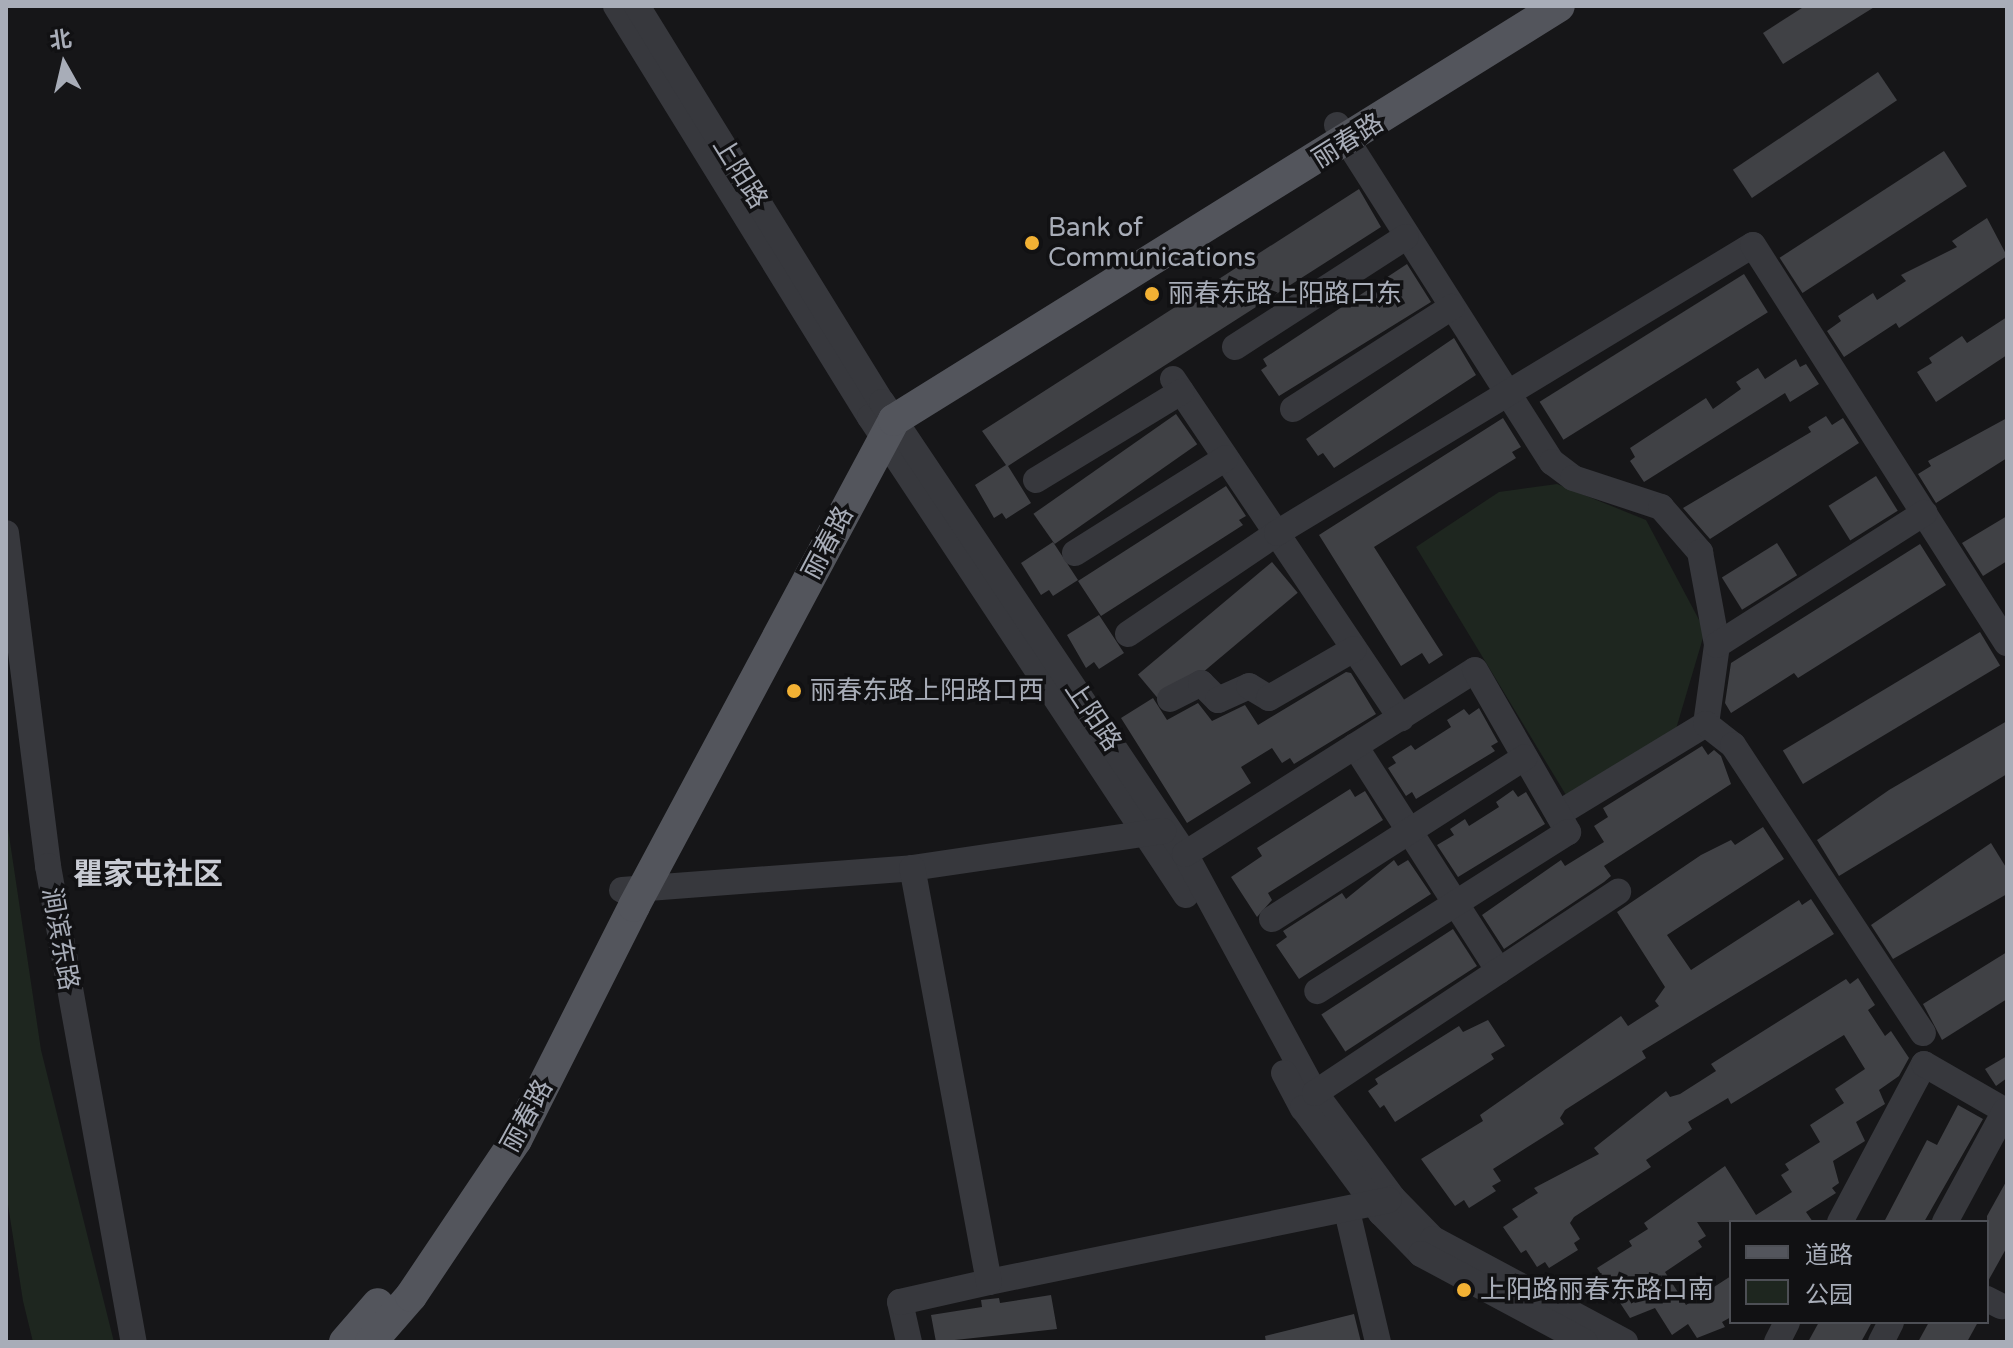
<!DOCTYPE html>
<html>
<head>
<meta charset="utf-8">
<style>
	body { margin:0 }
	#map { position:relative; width:2013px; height:1348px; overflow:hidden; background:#161618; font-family:"Varela Round","Noto Sans SC",sans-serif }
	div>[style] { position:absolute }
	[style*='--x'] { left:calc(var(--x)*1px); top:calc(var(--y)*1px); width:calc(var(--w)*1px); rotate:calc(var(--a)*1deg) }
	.green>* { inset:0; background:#1e261f }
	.building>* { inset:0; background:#404145; transform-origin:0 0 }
	.minor>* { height:26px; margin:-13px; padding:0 13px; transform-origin:13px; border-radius:13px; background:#37383d }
	.major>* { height:32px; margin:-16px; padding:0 16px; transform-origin:16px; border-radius:16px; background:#53555c }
	.dots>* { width:22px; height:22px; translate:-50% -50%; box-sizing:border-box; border:4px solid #111113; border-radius:50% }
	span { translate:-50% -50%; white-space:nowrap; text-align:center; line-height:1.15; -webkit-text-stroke:7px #111113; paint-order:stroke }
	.street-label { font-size:26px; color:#a8adb8 }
	.poi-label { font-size:26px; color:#a8adb8 }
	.left { translate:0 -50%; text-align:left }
	.quarter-label { font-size:30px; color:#c9ccd4; font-weight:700 }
	.frame { position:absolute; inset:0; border:8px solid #a8adb8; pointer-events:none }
	.legend { position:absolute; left:1729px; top:1220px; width:260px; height:104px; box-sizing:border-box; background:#111113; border:2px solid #4d4f55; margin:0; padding:10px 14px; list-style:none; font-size:24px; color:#a8adb8 }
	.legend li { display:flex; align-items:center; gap:16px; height:40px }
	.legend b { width:40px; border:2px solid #4d4f55 }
	.north { position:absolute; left:24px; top:24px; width:80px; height:80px; -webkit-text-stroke:6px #111113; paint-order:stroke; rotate:352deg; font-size:22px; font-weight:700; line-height:32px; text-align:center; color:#a8adb8 }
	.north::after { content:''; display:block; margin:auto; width:28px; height:36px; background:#a8adb8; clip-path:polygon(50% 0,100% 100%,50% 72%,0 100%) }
</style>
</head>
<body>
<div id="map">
	<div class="green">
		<i style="clip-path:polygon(1557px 484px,1646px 520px,1705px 631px,1676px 729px,1566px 795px,1416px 547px,1499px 492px)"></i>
		<i style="clip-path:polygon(6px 815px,41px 1050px,114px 1342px,33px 1342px,23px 1301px,6px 1192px)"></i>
	</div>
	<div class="building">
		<i style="clip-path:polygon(1805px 6px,1876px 6px,1783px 64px,1763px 33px)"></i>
		<i style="left:1878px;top:72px;width:34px;height:175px;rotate:56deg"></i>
		<i style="left:1944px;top:151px;width:42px;height:196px;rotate:57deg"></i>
		<i style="clip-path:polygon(1359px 189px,1381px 227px,1008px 466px,1031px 503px,1006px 519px,1002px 513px,994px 518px,975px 485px,1006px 465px,982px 431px)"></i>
		<i style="clip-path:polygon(1987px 218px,2007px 256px,1899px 328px,1896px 323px,1844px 357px,1827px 331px,1841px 321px,1838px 316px,1873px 293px,1877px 300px,1906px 281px,1901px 275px,1957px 247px,1952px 241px)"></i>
		<i style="clip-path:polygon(1407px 264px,1431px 302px,1279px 396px,1261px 370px,1267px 366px,1263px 359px)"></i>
		<i style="left:1744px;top:274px;width:45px;height:241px;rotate:58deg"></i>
		<i style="clip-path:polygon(2007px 317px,2007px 355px,1936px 402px,1917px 372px,1932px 363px,1929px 358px,1962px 336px,1967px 343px)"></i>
		<i style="clip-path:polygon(1454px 338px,1476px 375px,1334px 468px,1323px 453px,1318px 456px,1306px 439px)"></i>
		<i style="clip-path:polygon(1796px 359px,1800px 367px,1806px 364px,1819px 384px,1790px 402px,1785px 393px,1644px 482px,1630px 461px,1635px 457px,1630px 448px,1706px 398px,1713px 409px,1741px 389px,1736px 382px,1758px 368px,1765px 379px)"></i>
		<i style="left:1176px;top:414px;width:37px;height:174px;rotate:55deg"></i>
		<i style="clip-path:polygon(1826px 416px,1832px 425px,1843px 418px,1859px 443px,1710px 539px,1683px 508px,1811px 432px,1808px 427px)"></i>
		<i style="clip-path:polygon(1503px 418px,1521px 447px,1512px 452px,1516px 458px,1374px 547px,1443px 655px,1429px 664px,1422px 653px,1401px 666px,1319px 535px)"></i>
		<i style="clip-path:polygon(2007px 418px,2007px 458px,1936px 503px,1918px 474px,1931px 466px,1928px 461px)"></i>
		<i style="left:1876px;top:476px;width:41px;height:56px;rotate:58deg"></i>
		<i style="clip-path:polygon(1226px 486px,1246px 516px,1239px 520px,1243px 525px,1101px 616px,1078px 581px)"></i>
		<i style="clip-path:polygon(2007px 516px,2007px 561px,1983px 576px,1962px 543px)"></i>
		<i style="clip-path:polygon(1053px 542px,1078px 580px,1053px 596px,1049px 590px,1041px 595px,1021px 563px)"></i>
		<i style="left:1777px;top:543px;width:38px;height:65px;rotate:58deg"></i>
		<i style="clip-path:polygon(1920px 544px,1946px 585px,1798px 678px,1794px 673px,1731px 713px,1725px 703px,1731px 663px)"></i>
		<i style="left:1272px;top:562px;width:40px;height:175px;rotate:50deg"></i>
		<i style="clip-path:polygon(1099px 615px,1124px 653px,1099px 669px,1094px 662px,1086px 668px,1067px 635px)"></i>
		<i style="left:1980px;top:632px;width:39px;height:230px;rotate:59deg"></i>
		<i style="clip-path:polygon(1346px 672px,1351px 673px,1376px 714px,1294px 764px,1290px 758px,1282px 763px,1272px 748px,1241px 767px,1251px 783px,1187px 823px,1121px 718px,1153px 698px,1167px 720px,1198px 703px,1212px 721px,1245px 705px,1258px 725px)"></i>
		<i style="clip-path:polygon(1479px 708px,1498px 742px,1491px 746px,1495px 751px,1416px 799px,1412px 792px,1406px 796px,1388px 768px,1396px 763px,1392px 757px,1411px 745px,1415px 750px,1451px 727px,1447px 720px,1464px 709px,1469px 715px)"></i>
		<i style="clip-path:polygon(2007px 721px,2007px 774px,1839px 876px,1817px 840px,1889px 790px)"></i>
		<i style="clip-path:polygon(1702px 746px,1708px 755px,1714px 750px,1721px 756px,1731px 784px,1604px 866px,1611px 876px,1604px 882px,1504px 949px,1482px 915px,1561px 860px,1565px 866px,1604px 842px,1594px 826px,1608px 817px,1603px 808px)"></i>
		<i style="clip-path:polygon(1350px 789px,1355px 797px,1365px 791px,1383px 820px,1268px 893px,1272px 900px,1257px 917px,1231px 877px,1262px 856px,1257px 848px)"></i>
		<i style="clip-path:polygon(1513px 790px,1518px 797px,1526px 792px,1545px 824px,1458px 877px,1437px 845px,1454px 835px,1450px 829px,1465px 819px,1469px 826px,1499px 807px,1496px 802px)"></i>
		<i style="clip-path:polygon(1763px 827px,1784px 859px,1667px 935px,1691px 970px,1799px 900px,1802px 905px,1811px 899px,1834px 934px,1642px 1051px,1646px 1058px,1565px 1110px,1560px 1118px,1564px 1124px,1493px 1169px,1501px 1181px,1492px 1186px,1496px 1191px,1469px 1208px,1464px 1200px,1455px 1206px,1421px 1159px,1483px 1121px,1480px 1115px,1621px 1016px,1628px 1026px,1659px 1006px,1655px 1001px,1665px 987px,1617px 912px,1701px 855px,1731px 840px,1735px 845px)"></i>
		<i style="clip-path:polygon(1991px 843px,2007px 869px,2007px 894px,1893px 959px,1871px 925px)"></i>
		<i style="clip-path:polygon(1394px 860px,1398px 866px,1408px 860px,1431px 894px,1299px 979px,1276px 945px,1287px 937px,1283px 931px,1342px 893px,1346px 899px)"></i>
		<i style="left:1453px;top:929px;width:44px;height:157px;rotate:57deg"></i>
		<i style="clip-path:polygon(2007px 952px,2007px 999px,1942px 1040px,1923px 1004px)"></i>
		<i style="clip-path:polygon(1858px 978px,1875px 1005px,1868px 1010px,1885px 1036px,1891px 1031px,1909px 1058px,1899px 1076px,1879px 1090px,1885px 1104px,1856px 1122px,1865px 1141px,1833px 1161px,1839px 1183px,1832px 1188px,1836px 1193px,1806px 1212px,1813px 1222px,1697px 1222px,1706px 1236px,1698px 1241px,1702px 1247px,1665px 1272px,1686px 1305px,1731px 1276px,1731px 1317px,1722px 1322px,1725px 1327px,1697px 1338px,1688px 1324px,1672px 1335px,1655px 1308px,1630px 1318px,1597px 1268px,1632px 1246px,1629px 1241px,1648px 1229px,1644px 1223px,1725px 1166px,1756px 1215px,1792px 1192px,1781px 1175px,1789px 1170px,1785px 1164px,1820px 1142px,1810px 1125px,1844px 1103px,1835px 1089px,1865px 1069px,1844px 1035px,1731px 1104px,1728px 1098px,1688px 1122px,1692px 1129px,1646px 1160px,1651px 1167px,1574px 1217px,1570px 1223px,1580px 1239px,1574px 1243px,1578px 1250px,1549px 1268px,1545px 1262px,1537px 1267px,1526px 1250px,1521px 1253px,1503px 1227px,1518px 1217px,1512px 1209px,1538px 1193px,1534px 1188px,1599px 1154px,1594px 1148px,1666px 1091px,1670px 1097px,1680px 1094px,1716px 1071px,1711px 1064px,1846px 979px,1850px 984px)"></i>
		<i style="clip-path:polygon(1488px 1020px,1505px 1046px,1491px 1054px,1494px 1059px,1395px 1122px,1384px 1105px,1380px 1108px,1368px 1091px,1378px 1084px,1375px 1079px,1459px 1026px,1463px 1032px)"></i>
		<i style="clip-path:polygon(2007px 1056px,2007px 1078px,1996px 1086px,1985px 1069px)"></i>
		<i style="clip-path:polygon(1958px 1105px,1983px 1119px,1924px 1222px,1884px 1222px,1927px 1140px,1937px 1145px)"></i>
		<i style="clip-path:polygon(2007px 1180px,2007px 1247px,1987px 1283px,1987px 1216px)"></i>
		<i style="clip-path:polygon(1051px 1295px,1057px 1329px,936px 1342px,931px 1315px,982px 1307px,981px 1300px,999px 1298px,1000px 1303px)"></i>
		<i style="clip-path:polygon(1354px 1314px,1361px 1342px,1266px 1342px,1265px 1336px)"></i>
		<i style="clip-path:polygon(1819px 1322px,1872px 1322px,1861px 1342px,1808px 1342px)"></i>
		<i style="clip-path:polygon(1929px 1322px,1978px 1322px,1967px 1342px,1918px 1342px)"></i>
	</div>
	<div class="minor">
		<i style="--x:616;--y:6;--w:483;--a:58.3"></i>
		<i style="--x:870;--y:417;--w:573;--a:56.53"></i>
		<i style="--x:637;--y:6;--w:466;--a:58.3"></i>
		<i style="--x:882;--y:402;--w:544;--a:56.16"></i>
		<i style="--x:1185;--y:854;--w:272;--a:61.5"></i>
		<i style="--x:1315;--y:1093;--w:131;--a:53.4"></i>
		<i style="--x:1393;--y:1198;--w:57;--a:45.7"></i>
		<i style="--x:1433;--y:1239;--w:218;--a:28.2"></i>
		<i style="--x:1337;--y:125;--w:400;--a:57.5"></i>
		<i style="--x:1552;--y:462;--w:26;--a:37"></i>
		<i style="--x:1573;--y:478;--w:93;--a:18.2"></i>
		<i style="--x:1661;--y:507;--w:60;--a:49.1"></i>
		<i style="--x:1700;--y:552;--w:95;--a:79.6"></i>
		<i style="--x:1717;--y:645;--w:80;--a:97.9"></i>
		<i style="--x:1706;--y:724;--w:173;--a:148.7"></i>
		<i style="--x:1235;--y:347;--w:203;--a:-32.8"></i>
		<i style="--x:1173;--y:379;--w:409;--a:56.1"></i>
		<i style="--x:1293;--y:409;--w:189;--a:-32.7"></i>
		<i style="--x:1036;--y:480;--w:170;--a:-31.3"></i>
		<i style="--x:6;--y:533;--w:336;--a:82.8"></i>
		<i style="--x:48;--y:866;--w:484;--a:79.8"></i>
		<i style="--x:1075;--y:553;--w:178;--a:-32.2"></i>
		<i style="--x:1128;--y:634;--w:180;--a:-34.1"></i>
		<i style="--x:1277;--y:533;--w:556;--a:-31.18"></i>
		<i style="--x:1753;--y:245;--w:472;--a:57.5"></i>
		<i style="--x:1717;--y:645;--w:246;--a:-32.5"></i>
		<i style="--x:1170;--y:699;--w:35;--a:-27"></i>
		<i style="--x:1201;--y:683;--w:24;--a:45"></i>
		<i style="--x:1218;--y:700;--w:34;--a:-24"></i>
		<i style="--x:1249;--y:686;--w:23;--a:31"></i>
		<i style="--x:1269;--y:698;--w:98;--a:-30"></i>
		<i style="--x:1706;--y:724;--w:34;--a:38"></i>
		<i style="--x:1733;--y:745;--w:345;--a:56.6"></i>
		<i style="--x:1355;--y:746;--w:267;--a:57.4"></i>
		<i style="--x:1185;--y:854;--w:343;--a:-32.4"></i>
		<i style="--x:1475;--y:670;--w:187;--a:60.1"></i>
		<i style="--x:1568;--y:832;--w:297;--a:147.6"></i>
		<i style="--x:622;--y:890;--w:291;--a:-4.3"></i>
		<i style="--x:912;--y:868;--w:254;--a:-8.4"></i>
		<i style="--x:1272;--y:919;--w:300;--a:-32.6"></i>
		<i style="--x:1284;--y:1073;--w:40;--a:62"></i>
		<i style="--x:1303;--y:1108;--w:131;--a:53.4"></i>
		<i style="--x:1381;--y:1213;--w:57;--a:45.7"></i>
		<i style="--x:1421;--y:1254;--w:186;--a:28.2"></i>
		<i style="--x:1315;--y:1093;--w:364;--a:-33.6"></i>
		<i style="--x:1347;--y:1211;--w:135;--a:76.7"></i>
		<i style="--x:1840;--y:1222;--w:179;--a:-62"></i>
		<i style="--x:1924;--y:1064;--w:96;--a:30"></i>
		<i style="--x:1945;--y:1222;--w:126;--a:-61.6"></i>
		<i style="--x:989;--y:1282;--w:408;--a:-11.6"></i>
		<i style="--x:1987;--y:1299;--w:16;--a:27"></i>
		<i style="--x:909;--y:1342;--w:41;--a:-102.7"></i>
		<i style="--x:900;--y:1302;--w:91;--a:-12.7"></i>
		<i style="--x:989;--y:1282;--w:421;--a:-100.5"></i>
		<i style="--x:1777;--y:1342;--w:22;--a:-63"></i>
		<i style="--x:1881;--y:1342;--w:22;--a:-63"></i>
	</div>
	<div class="major">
		<i style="--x:345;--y:1342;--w:50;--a:-49"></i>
		<i style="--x:371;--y:1342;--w:61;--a:-49"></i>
		<i style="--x:411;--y:1296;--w:188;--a:-56.1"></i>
		<i style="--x:516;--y:1140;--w:262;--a:-63.2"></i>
		<i style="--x:634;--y:906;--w:551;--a:-61.85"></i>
		<i style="--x:894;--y:420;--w:783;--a:-31.9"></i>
	</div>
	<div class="dots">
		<i style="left:1032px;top:243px;background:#f2b134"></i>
		<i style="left:1152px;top:294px;background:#f2b134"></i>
		<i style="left:794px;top:691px;background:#f2b134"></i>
		<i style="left:1464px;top:1290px;background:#f2b134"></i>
	</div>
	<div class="street-label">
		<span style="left:1348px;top:141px;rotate:-32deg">丽春路</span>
		<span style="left:740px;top:173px;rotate:58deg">上阳路</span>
		<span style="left:828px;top:543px;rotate:-62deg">丽春路</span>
		<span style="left:1093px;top:716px;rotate:56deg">上阳路</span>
		<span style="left:60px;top:939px;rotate:80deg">涧滨东路</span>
		<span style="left:527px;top:1116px;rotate:-61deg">丽春路</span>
	</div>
	<div class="poi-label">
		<span class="left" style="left:1048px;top:243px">Bank of<br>Communications</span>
		<span class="left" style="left:1168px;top:294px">丽春东路上阳路口东</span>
		<span class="left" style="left:810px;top:691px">丽春东路上阳路口西</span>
		<span class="left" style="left:1480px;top:1290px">上阳路丽春东路口南</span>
	</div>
	<div class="quarter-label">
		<span style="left:148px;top:875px">瞿家屯社区</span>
	</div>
	<div class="frame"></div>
	<ul class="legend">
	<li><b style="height:10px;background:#53555c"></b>道路</li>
	<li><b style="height:22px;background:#1e261f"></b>公园</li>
	</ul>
	<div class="north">北</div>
</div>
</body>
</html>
